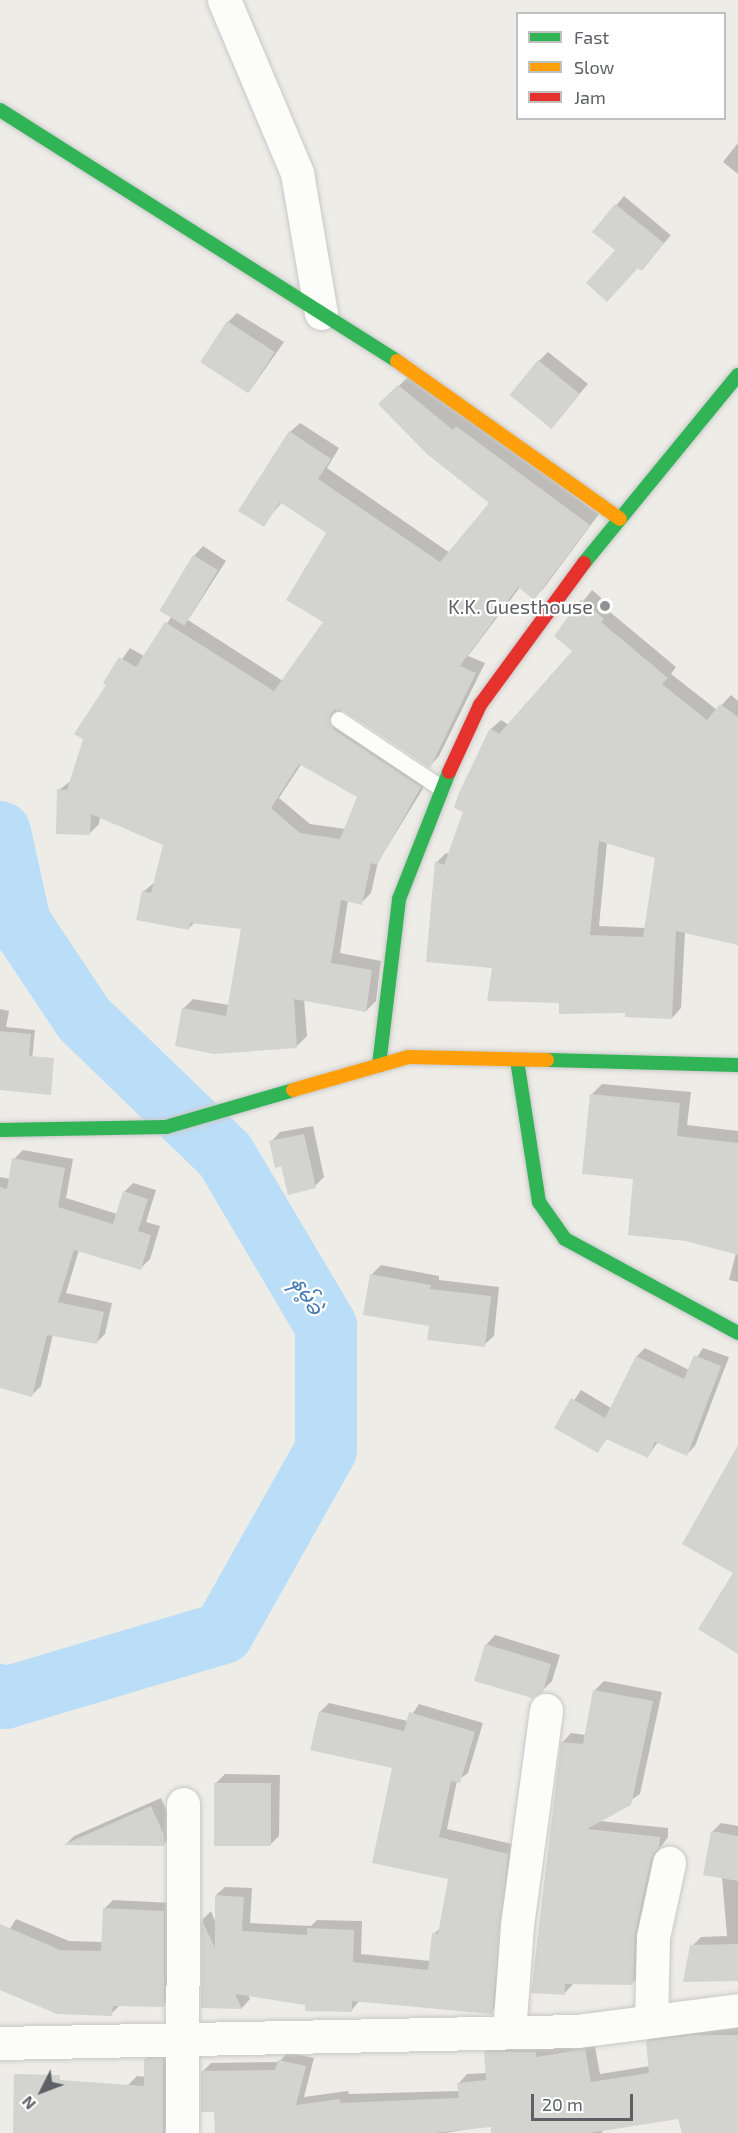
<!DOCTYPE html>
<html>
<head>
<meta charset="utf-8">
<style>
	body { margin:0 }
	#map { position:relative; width:738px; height:2133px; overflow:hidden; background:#edece7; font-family:"Exo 2","Noto Sans Myanmar",sans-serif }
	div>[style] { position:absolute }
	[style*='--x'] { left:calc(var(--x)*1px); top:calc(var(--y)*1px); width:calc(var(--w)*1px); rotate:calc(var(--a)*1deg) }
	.shadow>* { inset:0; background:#0003; transform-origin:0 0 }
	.river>* { height:62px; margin:-31px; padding:0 31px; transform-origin:31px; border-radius:31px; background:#bbdef8 }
	.building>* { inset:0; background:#d3d3d0; transform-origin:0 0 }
	.roads { filter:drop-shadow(0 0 2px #c8c8c8) drop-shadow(0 0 2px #c8c8c8) }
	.lane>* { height:16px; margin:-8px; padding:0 8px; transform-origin:8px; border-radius:8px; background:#fcfcfb }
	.street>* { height:33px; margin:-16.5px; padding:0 16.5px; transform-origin:16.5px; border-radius:16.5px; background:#fcfcfb }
	.fast>* { height:14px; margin:-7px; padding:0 7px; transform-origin:7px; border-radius:7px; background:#30b455 }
	.slow>* { height:14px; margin:-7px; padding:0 7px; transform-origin:7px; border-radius:7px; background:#ff9f0a }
	.jam>* { height:14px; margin:-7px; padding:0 7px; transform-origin:7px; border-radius:7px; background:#e5322d }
	.dots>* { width:16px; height:16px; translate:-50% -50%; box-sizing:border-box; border:3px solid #fff; border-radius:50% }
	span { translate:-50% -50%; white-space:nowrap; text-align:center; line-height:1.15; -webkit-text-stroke:4.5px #fff; paint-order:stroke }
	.poi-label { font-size:20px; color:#5d6166 }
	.right { translate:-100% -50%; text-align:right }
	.water-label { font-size:21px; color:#4178b2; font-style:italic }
	.legend { position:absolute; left:516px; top:12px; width:210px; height:108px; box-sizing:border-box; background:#fff; border:2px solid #bec0c2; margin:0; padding:8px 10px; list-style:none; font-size:18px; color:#5d6166 }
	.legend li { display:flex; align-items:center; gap:12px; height:30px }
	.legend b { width:30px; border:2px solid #bec0c2 }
	.north { position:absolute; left:12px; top:2061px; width:60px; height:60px; -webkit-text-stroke:4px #fff; paint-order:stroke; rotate:228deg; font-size:16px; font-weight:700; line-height:24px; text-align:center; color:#5d6166 }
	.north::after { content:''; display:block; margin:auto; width:21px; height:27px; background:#5d6166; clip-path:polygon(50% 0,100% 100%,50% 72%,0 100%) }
	.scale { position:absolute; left:531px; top:2094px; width:102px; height:27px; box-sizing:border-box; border:3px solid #5d6166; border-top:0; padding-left:8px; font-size:18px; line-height:21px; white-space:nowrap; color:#5d6166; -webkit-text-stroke:4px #fff; paint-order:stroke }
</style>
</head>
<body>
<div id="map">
	<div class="shadow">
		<i style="clip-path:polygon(738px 143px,738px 174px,723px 162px)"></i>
		<i style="left:624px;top:196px;width:61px;height:46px;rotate:40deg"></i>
		<i style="clip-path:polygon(237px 313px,284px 342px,249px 392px,228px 322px)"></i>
		<i style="clip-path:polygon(548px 352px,588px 384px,551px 427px,539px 361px)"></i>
		<i style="clip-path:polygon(evenodd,409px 376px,599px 514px,544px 588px,534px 598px,520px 587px,468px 656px,485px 663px,439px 756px,430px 766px,341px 709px,343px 719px,430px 777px,378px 862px,371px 893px,361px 903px,348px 900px,340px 953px,381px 961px,376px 1001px,366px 1011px,304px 999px,307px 1036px,297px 1046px,183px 1009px,193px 999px,229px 1005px,243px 927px,195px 922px,189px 928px,143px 892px,155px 882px,165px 844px,100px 817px,99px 824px,89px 834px,59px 790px,72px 780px,109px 685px,105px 683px,130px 648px,144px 656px,172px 616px,194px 556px,203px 546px,226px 561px,188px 620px,283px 681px,325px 622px,328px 533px,283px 501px,263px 525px,290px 432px,300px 423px,339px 448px,327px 468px,450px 553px,492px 503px,380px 404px,409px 376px,302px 763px,358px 796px,346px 829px,310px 824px,279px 798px,302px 763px)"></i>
		<i style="clip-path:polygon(evenodd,592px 590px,613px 608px,610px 612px,676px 667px,671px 674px,717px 710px,731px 695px,738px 701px,738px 943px,685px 932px,681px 1008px,672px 1018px,561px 1001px,494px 967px,437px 862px,446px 853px,450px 854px,491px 729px,501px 720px,509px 725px,574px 650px,556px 635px,592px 590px,607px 842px,657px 857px,646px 928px,599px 926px,607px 842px)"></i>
		<i style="clip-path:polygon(0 895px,8px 895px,6px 934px,0 941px)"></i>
		<i style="clip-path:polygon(0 1009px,9px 1011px,6px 1027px,35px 1030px,32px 1060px,0 1043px)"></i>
		<i style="clip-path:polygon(602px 1084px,691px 1092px,687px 1125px,738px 1131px,738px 1282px,729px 1280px,736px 1253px,635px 1178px,591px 1095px)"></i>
		<i style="clip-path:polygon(313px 1126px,324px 1177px,315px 1186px,283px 1164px,271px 1142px,280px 1132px)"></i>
		<i style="clip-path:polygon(23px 1150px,73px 1159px,66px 1198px,117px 1214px,124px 1192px,133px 1183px,156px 1190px,146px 1222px,160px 1226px,150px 1259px,141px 1268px,79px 1250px,66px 1293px,112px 1303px,105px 1334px,96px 1343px,53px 1334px,41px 1386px,32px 1395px,0 1387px,0 1177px,10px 1179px,14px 1159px)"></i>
		<i style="clip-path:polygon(381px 1265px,439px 1276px,439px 1280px,499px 1287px,494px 1336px,484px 1345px,431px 1325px,371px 1275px)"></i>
		<i style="clip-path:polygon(645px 1348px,689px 1370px,703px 1348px,729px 1357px,695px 1446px,687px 1454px,658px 1442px,648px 1456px,608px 1438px,597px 1451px,556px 1427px,581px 1390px,611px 1408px,637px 1356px)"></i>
		<i style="clip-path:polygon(495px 1635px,560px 1655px,552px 1681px,542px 1691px,486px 1645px)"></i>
		<i style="clip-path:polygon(604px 1681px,662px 1692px,640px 1794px,600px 1821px,668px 1828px,668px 1837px,660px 1848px,643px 1923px,642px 1974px,632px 1983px,574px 1983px,564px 1994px,562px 1743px,571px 1733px,586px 1735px,595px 1690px)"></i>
		<i style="clip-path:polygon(329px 1703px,408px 1721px,419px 1704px,483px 1723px,468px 1773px,457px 1781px,447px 1829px,516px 1845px,500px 2004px,491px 2012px,360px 2000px,351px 2011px,248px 1994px,250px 1999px,242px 2008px,203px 2007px,203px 1919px,211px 1911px,216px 1923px,216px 1895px,225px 1887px,252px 1888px,250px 1923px,311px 1926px,317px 1920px,362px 1921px,361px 1954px,430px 1961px,434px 1934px,441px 1927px,450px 1878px,394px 1767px,320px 1712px)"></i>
		<i style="clip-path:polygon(225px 1774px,280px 1775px,279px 1836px,270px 1845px,216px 1783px)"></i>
		<i style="clip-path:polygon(161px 1798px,173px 1825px,173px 1835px,164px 1844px,66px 1844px,74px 1836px)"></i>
		<i style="clip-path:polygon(721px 1823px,738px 1826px,738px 1980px,692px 1946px,701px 1937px,727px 1936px,722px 1877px,712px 1832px)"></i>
		<i style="clip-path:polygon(113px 1900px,172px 1903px,172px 1996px,163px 2006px,121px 2004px,111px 2014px,0 1988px,0 1945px,16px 1919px,69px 1941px,103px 1942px,104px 1909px)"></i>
		<i style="clip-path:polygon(738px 2026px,738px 2133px,684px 2133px,680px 2118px,605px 2129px,601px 2133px,493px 2133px,493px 2125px,445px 2133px,264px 2133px,216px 2111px,202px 2072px,211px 2063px,279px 2062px,288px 2052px,314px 2058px,304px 2097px,348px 2091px,349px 2094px,459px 2091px,459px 2083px,467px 2074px,487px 2073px,485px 2052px,494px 2043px,544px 2043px,545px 2049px,594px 2041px,600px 2074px,650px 2066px,647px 2041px,656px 2033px)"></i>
		<i style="clip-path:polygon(172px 2050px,173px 2133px,19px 2133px,128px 2085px,137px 2076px,146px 2077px,146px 2059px,155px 2051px)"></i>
	</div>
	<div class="river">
		<i style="--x:0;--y:832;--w:93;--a:77.6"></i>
		<i style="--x:20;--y:923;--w:115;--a:56.3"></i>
		<i style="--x:84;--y:1019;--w:196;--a:44"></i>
		<i style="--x:225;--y:1155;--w:199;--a:59.4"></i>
		<i style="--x:326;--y:1326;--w:124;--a:90"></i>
		<i style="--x:326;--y:1450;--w:210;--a:119.4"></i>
		<i style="--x:223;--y:1633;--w:227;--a:163.4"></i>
		<i style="--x:5;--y:1698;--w:6;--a:-149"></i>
	</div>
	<div class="building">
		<i style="clip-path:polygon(615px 204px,664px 243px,642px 271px,638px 268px,607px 302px,586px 283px,615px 250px,592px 232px)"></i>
		<i style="left:227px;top:321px;width:57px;height:49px;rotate:33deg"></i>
		<i style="left:538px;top:360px;width:54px;height:45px;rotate:39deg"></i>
		<i style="clip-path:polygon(evenodd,398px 385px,453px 430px,456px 426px,590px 525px,534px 600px,518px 587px,460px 666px,476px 673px,430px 768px,345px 711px,335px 710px,330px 715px,333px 729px,421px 787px,377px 865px,371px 863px,362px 905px,341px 900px,331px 963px,372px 970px,366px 1012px,294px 999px,297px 1048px,214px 1054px,175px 1046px,182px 1008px,226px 1016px,241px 929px,190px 923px,189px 930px,136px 920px,142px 891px,151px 893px,163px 845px,91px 814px,90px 835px,56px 834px,57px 789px,67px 790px,83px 739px,74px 734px,106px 685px,103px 683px,119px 657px,136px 667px,165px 622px,274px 691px,323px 622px,286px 600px,326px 533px,280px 502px,264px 527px,238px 511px,289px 431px,331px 459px,318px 479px,440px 562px,489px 503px,427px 454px,378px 404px,398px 385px,299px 764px,357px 797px,340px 839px,300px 833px,271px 808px,299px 764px)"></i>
		<i style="left:193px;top:555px;width:29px;height:65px;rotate:31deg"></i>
		<i style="clip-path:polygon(evenodd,581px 599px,604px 619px,601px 622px,668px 678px,662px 684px,707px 720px,720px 704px,738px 717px,738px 945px,676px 931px,672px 1019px,625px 1017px,625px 1013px,559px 1014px,559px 1003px,487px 1001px,492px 968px,426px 962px,435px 861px,444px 865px,463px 812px,454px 808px,458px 795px,490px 728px,499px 734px,572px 651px,554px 636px,581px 599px,599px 841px,655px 858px,643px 937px,590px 935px,599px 841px)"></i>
		<i style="clip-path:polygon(0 1031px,31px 1034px,29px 1056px,54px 1058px,51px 1095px,0 1090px)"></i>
		<i style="clip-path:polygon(590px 1094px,680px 1103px,677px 1136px,738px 1143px,738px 1255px,686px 1241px,628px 1235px,633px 1179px,582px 1174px)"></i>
		<i style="clip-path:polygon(304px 1134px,316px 1188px,288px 1195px,281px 1166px,275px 1168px,269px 1141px)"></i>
		<i style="clip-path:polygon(12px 1158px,65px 1168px,58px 1207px,113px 1224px,123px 1191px,148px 1199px,138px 1231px,151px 1235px,141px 1270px,74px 1250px,58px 1302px,104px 1312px,97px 1344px,47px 1335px,32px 1397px,0 1388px,0 1187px,7px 1189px)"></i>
		<i style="clip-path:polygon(370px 1274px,431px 1285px,430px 1289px,491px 1296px,485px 1347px,427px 1340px,429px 1326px,363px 1315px)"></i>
		<i style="clip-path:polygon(694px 1355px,721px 1366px,687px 1456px,655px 1442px,648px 1458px,606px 1439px,598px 1453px,554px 1428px,571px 1398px,605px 1418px,636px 1356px,684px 1379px)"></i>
		<i style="clip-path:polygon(738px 1445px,738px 1654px,698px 1629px,733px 1573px,682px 1544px)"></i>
		<i style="clip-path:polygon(485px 1644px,551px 1664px,543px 1692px,532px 1698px,474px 1681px)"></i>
		<i style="clip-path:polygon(593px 1690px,653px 1701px,631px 1805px,587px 1829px,660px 1837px,659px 1848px,651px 1859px,635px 1933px,633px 1985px,565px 1984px,565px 1995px,531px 1993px,561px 1742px,583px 1744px)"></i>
		<i style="clip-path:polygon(319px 1711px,404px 1731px,409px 1712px,475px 1732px,460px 1783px,451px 1781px,439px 1837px,508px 1854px,492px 2014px,352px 2001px,352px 2012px,305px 2011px,305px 2005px,235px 1994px,242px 2009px,201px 2008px,201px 1918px,215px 1948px,215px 1895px,244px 1897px,242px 1931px,307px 1935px,307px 1928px,354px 1930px,353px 1962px,428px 1970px,432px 1933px,438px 1934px,448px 1879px,372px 1863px,392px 1768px,310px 1750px)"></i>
		<i style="left:214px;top:1783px;width:57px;height:63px"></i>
		<i style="clip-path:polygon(151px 1806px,164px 1835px,164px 1846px,63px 1845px)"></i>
		<i style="clip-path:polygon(711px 1831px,738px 1836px,738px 1881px,703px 1875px)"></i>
		<i style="clip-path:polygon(103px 1908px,164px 1911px,164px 2007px,113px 2006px,112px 2016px,57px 2014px,0 1990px,0 1924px,60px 1950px,101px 1951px)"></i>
		<i style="clip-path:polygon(738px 1944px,738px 1981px,683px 1982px,690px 1945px)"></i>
		<i style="clip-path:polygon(694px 2035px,738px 2035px,738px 2133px,682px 2133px,678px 2119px,589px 2133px,491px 2133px,491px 2127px,433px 2133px,215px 2133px,214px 2112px,201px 2112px,201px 2071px,275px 2070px,278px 2060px,306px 2066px,296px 2105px,340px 2099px,340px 2103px,459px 2098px,457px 2083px,486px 2080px,484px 2052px,536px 2052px,536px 2057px,585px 2049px,591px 2082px,649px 2073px,646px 2041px)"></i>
		<i style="clip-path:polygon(163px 2058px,163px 2133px,13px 2133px,14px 2074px,60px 2075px,60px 2080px,144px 2086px,144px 2059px)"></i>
	</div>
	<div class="roads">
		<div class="lane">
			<i style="--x:339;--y:720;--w:123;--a:33.7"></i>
		</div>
		<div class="street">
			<i style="--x:224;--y:0;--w:188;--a:67.1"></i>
			<i style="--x:297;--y:173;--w:142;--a:80.3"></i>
			<i style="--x:651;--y:2021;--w:84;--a:-88.6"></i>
			<i style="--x:653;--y:1937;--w:76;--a:-77.8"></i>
			<i style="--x:509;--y:2032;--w:107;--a:-85.7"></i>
			<i style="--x:517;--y:1925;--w:217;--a:-82.3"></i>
			<i style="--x:0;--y:2043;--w:577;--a:-1.19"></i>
			<i style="--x:577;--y:2031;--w:162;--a:-7.4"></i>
			<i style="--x:182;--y:2133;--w:329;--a:-89.8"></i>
		</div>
		<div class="fast">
			<i style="--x:0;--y:110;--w:470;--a:32.3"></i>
			<i style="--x:584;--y:563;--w:243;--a:-50.7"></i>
			<i style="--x:517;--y:1060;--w:144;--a:81.2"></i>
			<i style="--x:539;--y:1202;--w:45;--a:54.9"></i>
			<i style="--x:565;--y:1239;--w:197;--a:28.5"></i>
			<i style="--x:547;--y:1060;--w:191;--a:1.5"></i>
			<i style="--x:379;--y:1065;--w:167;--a:-83.1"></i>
			<i style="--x:399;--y:899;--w:136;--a:-68.5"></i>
			<i style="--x:0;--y:1130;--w:166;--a:-1"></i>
			<i style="--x:166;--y:1127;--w:132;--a:-16.2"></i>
		</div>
		<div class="slow">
			<i style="--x:397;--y:361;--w:273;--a:35.3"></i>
			<i style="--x:293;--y:1090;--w:120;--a:-16"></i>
			<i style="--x:408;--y:1057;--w:139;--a:1.2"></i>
		</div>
		<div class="jam">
			<i style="--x:449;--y:772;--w:74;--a:-65.2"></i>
			<i style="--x:480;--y:705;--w:176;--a:-53.8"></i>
		</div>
	</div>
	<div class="dots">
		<i style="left:605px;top:606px;background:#8f9293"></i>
	</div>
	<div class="poi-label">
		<span class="right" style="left:593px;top:606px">K.K. Guesthouse</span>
	</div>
	<div class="water-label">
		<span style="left:308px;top:1295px;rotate:59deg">နမ့်ခဲ</span>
	</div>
	<ul class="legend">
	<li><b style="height:8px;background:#30b455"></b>Fast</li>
	<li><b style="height:8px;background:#ff9f0a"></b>Slow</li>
	<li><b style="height:8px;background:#e5322d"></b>Jam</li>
	</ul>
	<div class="north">N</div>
	<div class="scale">20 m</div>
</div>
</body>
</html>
